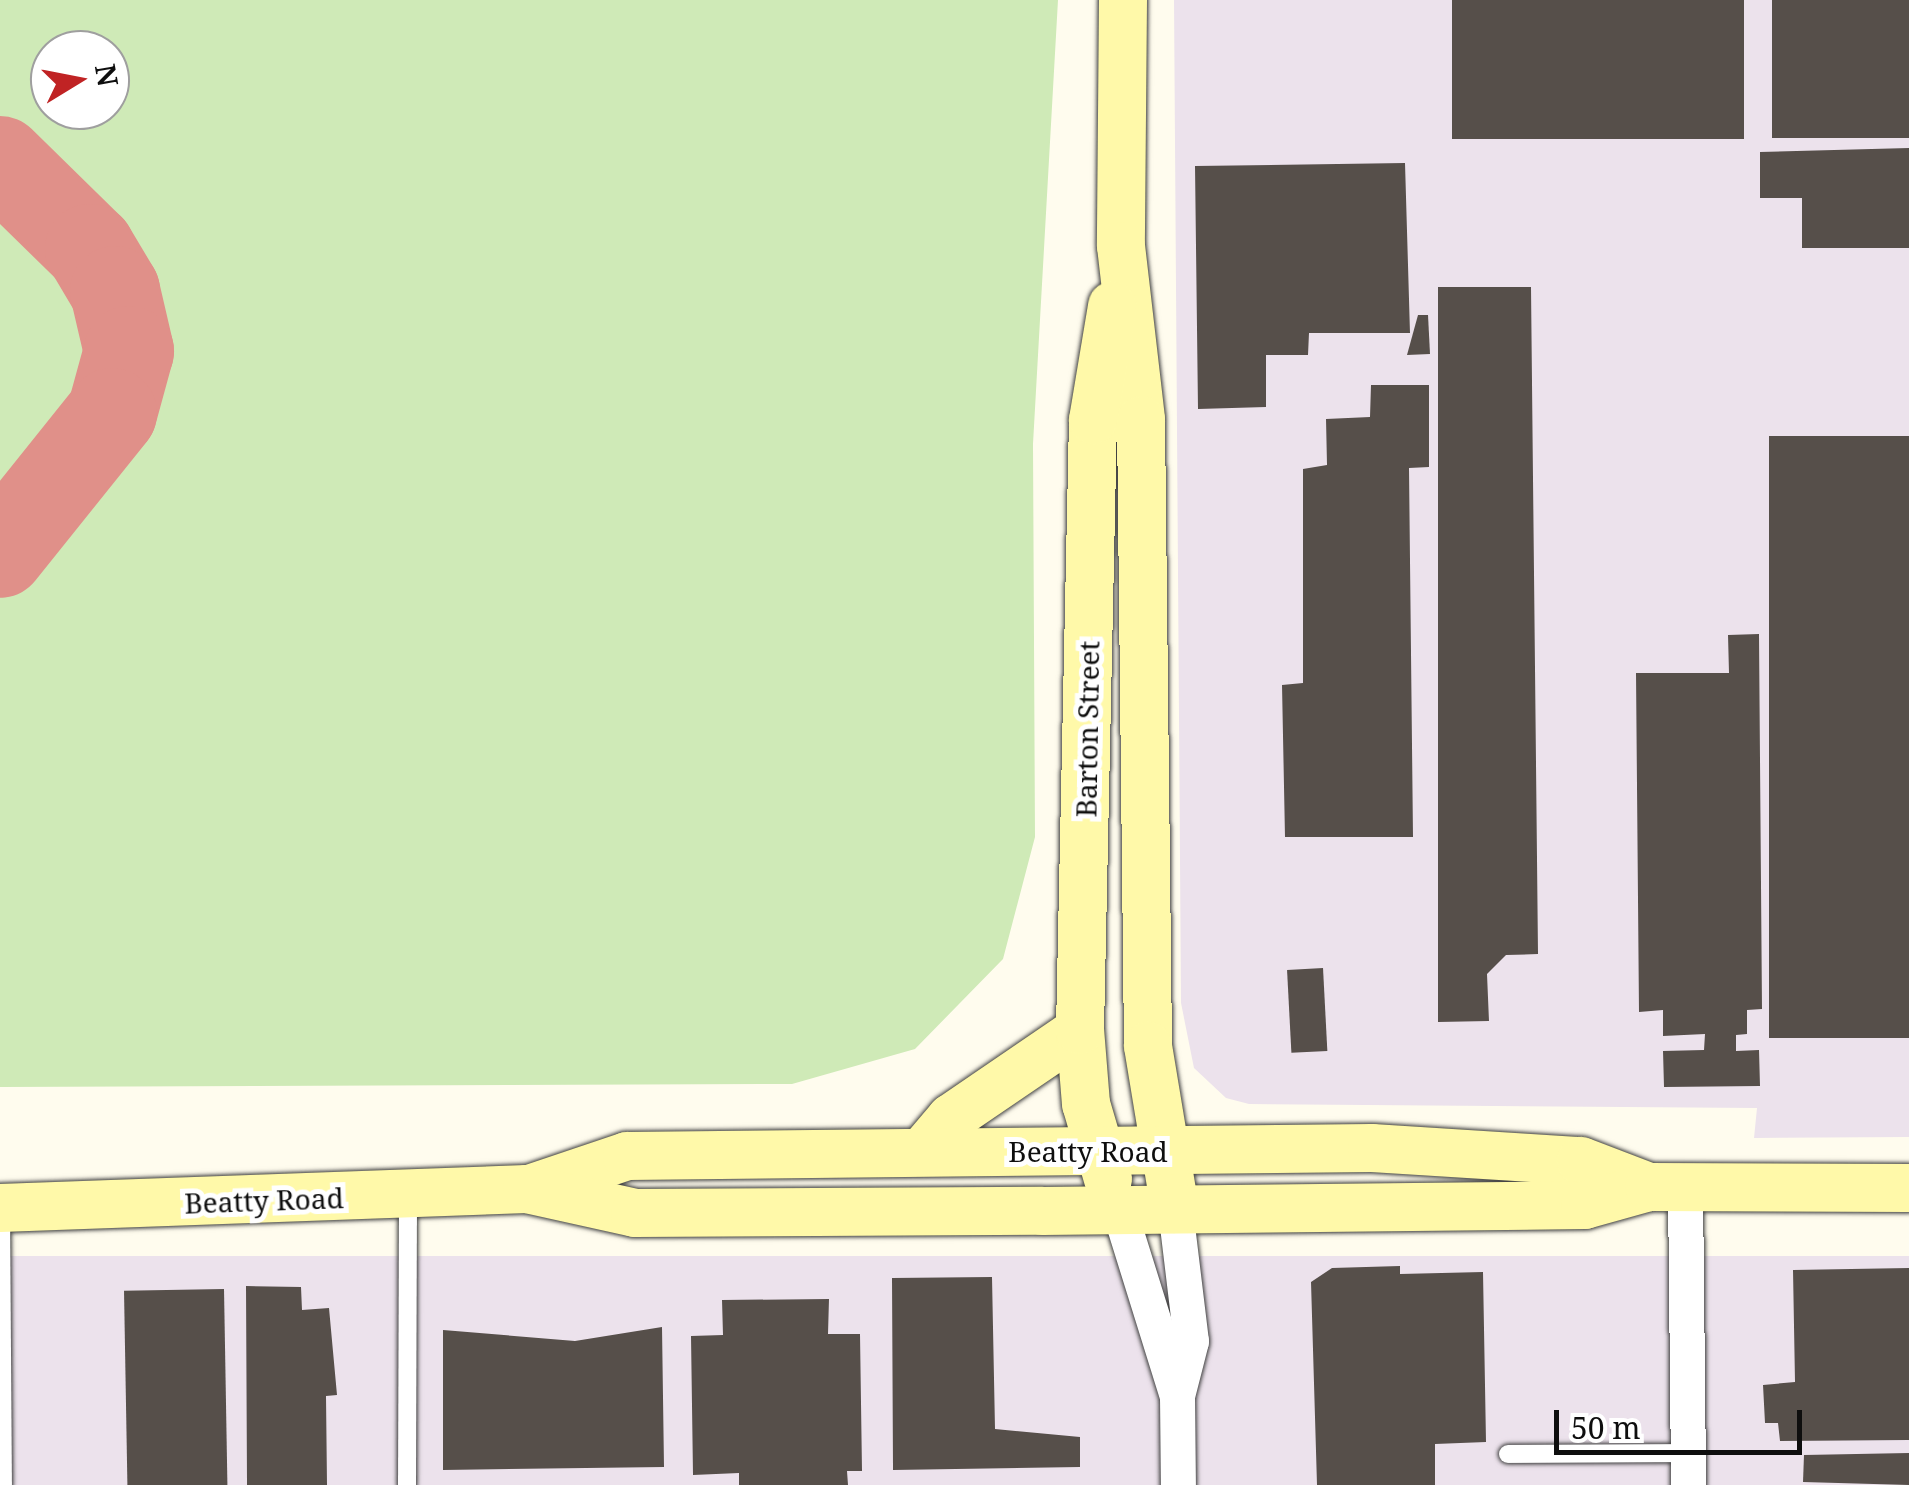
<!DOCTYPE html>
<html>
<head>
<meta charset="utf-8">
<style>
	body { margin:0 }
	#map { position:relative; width:1909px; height:1485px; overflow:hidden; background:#fffcee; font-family:"Noto Serif",serif }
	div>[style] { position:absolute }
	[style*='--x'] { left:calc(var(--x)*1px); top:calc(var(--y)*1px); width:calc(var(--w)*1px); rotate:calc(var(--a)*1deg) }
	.industrial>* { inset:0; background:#ece2ec; transform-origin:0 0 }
	.green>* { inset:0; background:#cfeab7 }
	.taxiway>* { height:90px; margin:-45px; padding:0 45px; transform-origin:45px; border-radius:45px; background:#e09089 }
	.building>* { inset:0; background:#564f4a; transform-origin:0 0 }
	.roads { filter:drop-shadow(0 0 2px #414141) drop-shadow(0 0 2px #414141) }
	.lane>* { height:18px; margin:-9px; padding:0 9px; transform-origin:9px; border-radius:9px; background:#fff }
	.street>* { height:35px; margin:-17.5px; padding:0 17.5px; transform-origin:17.5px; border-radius:17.5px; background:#fff }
	.secondary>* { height:48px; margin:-24px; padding:0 24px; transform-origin:24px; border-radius:24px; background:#fff9a9 }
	span { translate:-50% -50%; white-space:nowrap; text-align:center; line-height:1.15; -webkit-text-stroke:10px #fff; paint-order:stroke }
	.street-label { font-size:28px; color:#0e0e0e }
	.north { position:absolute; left:30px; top:30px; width:100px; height:100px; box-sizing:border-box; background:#fff; border:2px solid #9f9f9f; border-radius:50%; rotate:80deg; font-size:28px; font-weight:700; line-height:40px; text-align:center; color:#0e0e0e }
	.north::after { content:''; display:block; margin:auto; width:35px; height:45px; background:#c02324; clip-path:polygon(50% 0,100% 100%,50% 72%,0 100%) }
	.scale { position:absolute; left:1554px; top:1410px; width:248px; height:45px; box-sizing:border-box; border:5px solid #0e0e0e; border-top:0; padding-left:12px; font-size:30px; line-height:35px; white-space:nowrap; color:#0e0e0e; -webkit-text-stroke:8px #fff; paint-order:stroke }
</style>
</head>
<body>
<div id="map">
	<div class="industrial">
		<i style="clip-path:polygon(1174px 0,1909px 0,1909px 1137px,1754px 1138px,1757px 1108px,1249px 1104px,1226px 1098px,1194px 1068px,1181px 1003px)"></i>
		<i style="left:1909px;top:1256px;width:229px;height:1909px;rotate:90deg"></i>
	</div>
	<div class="green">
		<i style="clip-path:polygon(evenodd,0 0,1058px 0,1033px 444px,1035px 837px,1003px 959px,915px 1049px,792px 1084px,0 1087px,0 0,50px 50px,110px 50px,110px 110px,50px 110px,50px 50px)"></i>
	</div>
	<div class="taxiway">
		<i style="--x:0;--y:161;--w:126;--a:44.4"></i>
		<i style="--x:90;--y:249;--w:49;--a:59.2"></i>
		<i style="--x:115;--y:291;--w:62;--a:76.9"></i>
		<i style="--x:129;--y:351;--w:64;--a:105.3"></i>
		<i style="--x:112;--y:413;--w:179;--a:128.7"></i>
	</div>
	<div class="building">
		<i style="left:1452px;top:0;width:292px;height:139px"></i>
		<i style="left:1772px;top:0;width:137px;height:138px"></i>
		<i style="clip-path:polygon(1909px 148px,1909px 248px,1802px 248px,1802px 198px,1760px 198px,1760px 152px)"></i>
		<i style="clip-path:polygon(1405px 163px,1410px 333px,1309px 333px,1308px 355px,1266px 355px,1266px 407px,1198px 409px,1195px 166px)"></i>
		<i style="clip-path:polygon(1438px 287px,1531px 287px,1538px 954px,1506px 955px,1487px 974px,1489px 1021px,1438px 1022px)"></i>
		<i style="clip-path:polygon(1418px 315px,1428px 315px,1430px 354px,1407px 355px)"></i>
		<i style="clip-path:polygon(1371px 385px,1429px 385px,1429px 467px,1409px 468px,1413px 837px,1285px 837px,1282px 685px,1303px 683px,1303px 469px,1327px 465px,1326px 419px,1370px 417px)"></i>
		<i style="left:1909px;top:436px;width:602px;height:140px;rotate:90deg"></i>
		<i style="clip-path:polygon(1759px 634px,1762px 1009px,1747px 1010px,1747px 1034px,1736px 1035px,1736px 1051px,1759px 1050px,1760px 1086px,1664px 1087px,1663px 1051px,1704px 1050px,1705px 1034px,1663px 1036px,1663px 1010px,1639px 1012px,1636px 673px,1729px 673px,1728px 635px)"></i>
		<i style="left:1323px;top:968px;width:83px;height:36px;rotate:87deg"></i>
		<i style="clip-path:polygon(1400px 1266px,1400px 1274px,1483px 1272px,1486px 1442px,1435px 1444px,1435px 1485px,1317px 1485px,1311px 1282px,1332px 1268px)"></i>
		<i style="clip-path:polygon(1909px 1268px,1909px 1440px,1780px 1441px,1778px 1423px,1765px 1423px,1763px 1385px,1795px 1382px,1793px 1270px)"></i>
		<i style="clip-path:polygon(992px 1277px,995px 1429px,1080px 1437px,1080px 1467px,893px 1470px,892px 1278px)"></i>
		<i style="clip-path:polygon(246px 1286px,301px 1287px,302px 1310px,329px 1308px,337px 1395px,326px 1396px,327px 1485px,247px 1485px)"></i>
		<i style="left:224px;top:1289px;width:196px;height:100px;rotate:89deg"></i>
		<i style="clip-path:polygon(829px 1299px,828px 1334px,860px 1334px,862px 1471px,847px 1471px,848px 1485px,739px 1485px,739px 1473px,693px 1475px,691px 1336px,723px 1335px,722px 1300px)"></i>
		<i style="clip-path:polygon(662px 1327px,664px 1467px,443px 1470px,443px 1330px,575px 1341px)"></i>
		<i style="clip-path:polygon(1909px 1453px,1909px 1485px,1803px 1482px,1804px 1455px)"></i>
	</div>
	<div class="roads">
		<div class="lane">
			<i style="--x:1;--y:1208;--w:277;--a:89.6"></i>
			<i style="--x:1508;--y:1454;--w:180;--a:-0.3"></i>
			<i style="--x:407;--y:1485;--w:290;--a:-89.8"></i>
		</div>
		<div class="street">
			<i style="--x:1685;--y:1188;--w:297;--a:89.4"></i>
			<i style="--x:1175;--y:1209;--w:133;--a:83.1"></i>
			<i style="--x:1191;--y:1341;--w:57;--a:104.3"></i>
			<i style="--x:1177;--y:1396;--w:89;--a:89.4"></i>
			<i style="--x:1119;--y:1210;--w:195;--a:72.7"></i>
		</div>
		<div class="secondary">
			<i style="--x:1123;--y:0;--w:246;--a:90.5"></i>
			<i style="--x:1121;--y:246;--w:175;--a:83.4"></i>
			<i style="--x:1141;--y:420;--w:626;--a:89.36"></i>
			<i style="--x:1148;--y:1046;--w:165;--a:80.6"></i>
			<i style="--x:923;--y:1151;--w:43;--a:-49.7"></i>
			<i style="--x:951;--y:1118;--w:156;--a:-34.3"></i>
			<i style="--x:1108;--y:1179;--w:78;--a:-106.3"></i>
			<i style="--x:1086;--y:1104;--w:74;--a:-94.6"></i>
			<i style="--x:1080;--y:1030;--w:610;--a:-88.78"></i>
			<i style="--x:1093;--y:420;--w:116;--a:-80.5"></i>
			<i style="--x:529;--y:1189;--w:103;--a:-18.6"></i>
			<i style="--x:627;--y:1156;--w:745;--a:-0.62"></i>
			<i style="--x:1372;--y:1148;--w:209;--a:3.6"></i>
			<i style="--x:1581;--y:1161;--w:73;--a:20.9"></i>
			<i style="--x:0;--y:1208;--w:527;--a:-2.06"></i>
			<i style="--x:527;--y:1189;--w:111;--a:12.5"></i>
			<i style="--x:635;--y:1213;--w:407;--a:-0.3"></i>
			<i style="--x:1042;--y:1211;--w:543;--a:-0.63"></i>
			<i style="--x:1585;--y:1205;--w:66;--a:-15.7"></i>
			<i style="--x:1649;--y:1187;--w:260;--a:0.2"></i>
		</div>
	</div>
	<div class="street-label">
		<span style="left:1087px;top:729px;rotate:-89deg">Barton Street</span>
		<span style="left:1088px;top:1151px">Beatty Road</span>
		<span style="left:264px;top:1200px;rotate:-2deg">Beatty Road</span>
	</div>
	<div class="north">N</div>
	<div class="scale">50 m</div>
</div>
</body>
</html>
